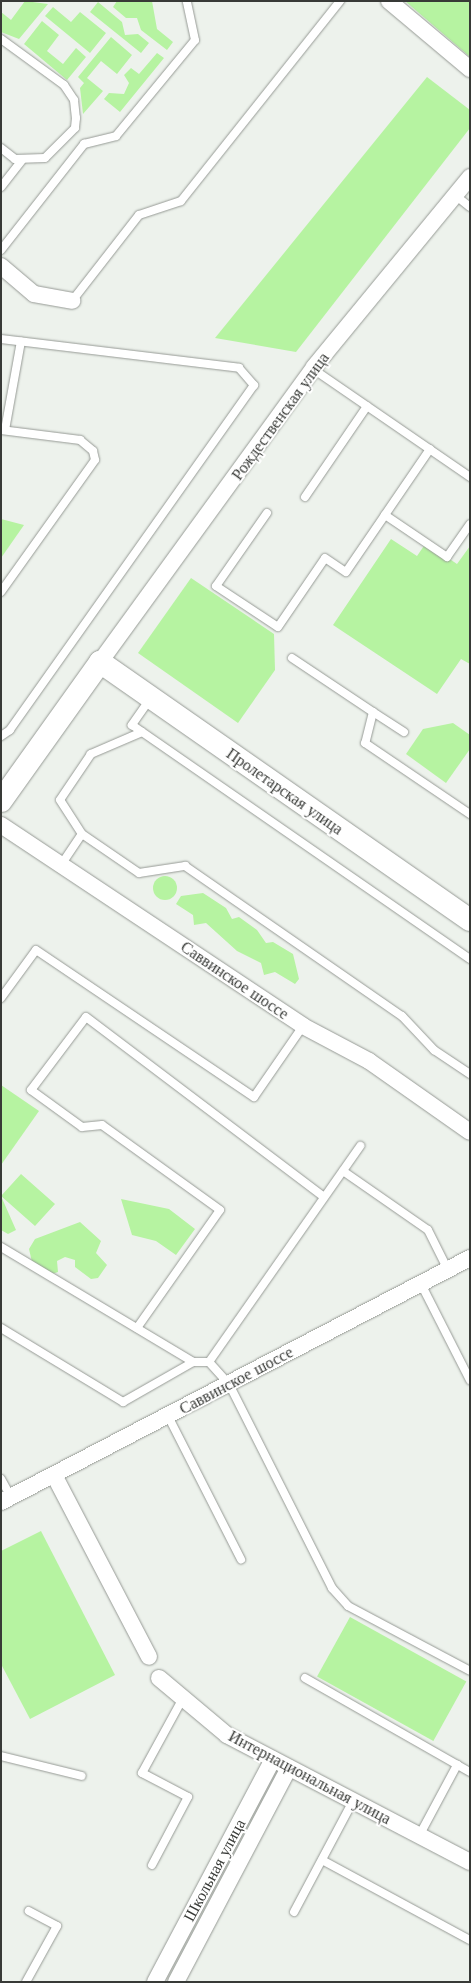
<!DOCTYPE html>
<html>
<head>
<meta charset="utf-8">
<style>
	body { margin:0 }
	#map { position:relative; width:471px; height:1983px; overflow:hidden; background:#edf2ec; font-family:"Libre Baskerville",serif }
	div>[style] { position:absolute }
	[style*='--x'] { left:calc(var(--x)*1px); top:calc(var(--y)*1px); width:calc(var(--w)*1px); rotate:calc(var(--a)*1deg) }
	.green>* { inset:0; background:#b6f3a1; transform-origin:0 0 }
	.round { border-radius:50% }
	.roads { filter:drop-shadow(0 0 1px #969a95) drop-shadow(0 0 1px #969a95) }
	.lane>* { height:8px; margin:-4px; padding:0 4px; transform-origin:4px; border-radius:4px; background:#fff }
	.street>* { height:16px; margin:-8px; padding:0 8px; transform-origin:8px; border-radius:8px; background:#fff }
	.secondary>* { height:22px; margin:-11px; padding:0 11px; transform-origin:11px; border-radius:11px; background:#fff }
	span { translate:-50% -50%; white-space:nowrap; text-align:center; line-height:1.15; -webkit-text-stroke:4px #fff; paint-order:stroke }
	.street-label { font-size:16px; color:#383a37 }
	.frame { position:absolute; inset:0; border:2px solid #383a37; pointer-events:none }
</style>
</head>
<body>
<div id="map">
	<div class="green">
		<i style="clip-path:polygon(25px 1px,48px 4px,19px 39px,1px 32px,1px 12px,11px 20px)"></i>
		<i style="clip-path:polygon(117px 1px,152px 1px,157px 29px,173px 42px,167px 50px,141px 30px,137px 18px,126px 18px,113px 7px)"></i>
		<i style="clip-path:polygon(405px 1px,470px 1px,470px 57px)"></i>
		<i style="clip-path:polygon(98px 2px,122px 22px,125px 35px,138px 34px,149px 43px,141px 53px,90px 12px)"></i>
		<i style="clip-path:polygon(53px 7px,71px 22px,80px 12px,106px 33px,90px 53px,45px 16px)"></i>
		<i style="clip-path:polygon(42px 21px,59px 35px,47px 51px,63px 64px,76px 48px,86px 57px,67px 80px,24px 44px)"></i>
		<i style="clip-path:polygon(111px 37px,132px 55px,117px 74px,101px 61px,87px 78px,103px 91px,83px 114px,80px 88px,84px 83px,78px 77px)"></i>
		<i style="clip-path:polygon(157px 53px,164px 58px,120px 112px,104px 99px,109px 93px,124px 94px,129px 83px,124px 75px,131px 68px,139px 74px)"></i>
		<i style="clip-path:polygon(427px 77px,470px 110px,470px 128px,296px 352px,215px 338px)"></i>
		<i style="clip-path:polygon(1px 519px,24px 525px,1px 558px)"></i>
		<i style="clip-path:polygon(391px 539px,417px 556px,426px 543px,457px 564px,470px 546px,470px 664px,461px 659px,437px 694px,333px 625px)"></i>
		<i style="clip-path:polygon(191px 578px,274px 634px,275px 670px,238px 723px,138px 653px)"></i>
		<i style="clip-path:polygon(453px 723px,470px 735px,470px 749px,446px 783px,406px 754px,423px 729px)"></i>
		<i class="round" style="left:153px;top:876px;width:24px;height:24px"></i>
		<i style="clip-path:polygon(203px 893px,226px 908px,232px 919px,239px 917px,257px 930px,266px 943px,273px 942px,293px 954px,299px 979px,295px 984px,275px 972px,264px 975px,261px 963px,237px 951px,206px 923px,194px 925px,193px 915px,176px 904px,181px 896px)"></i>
		<i style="clip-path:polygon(1px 1085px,39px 1111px,1px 1165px)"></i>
		<i style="clip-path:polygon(21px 1174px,55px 1204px,35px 1226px,1px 1196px,16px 1230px,8px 1234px,1px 1230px,1px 1196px)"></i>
		<i style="clip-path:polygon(121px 1199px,169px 1209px,195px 1229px,176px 1255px,156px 1241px,132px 1235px)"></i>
		<i style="clip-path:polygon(80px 1222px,101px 1241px,96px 1253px,107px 1265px,98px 1278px,91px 1279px,75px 1267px,75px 1260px,65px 1257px,57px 1261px,58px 1272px,52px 1274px,32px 1262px,29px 1249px,35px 1239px)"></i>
		<i style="clip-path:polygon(41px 1531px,115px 1675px,30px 1719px,1px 1664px,1px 1551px)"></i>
		<i style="left:350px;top:1617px;width:133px;height:68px;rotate:29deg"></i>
	</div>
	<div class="roads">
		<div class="lane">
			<i style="--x:1;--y:39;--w:78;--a:36.1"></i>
			<i style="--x:64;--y:85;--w:18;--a:56"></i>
			<i style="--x:74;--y:100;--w:18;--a:84"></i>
			<i style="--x:76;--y:118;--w:10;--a:96"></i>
			<i style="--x:75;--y:128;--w:42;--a:135"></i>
			<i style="--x:45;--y:158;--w:30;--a:178"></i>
			<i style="--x:15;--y:159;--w:18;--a:-142"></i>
			<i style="--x:1;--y:187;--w:34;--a:-52"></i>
			<i style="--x:455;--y:195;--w:19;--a:39"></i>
			<i style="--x:1;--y:250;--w:135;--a:-51.9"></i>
			<i style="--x:84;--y:144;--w:33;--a:-14"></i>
			<i style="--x:116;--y:136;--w:124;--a:-50.5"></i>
			<i style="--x:195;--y:40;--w:40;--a:-102"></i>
			<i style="--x:72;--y:301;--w:109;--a:-52.1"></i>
			<i style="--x:139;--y:215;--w:44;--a:-18.4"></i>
			<i style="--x:181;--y:201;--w:256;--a:-51.5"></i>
			<i style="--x:1;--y:339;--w:240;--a:6.9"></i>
			<i style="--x:239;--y:368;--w:23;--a:49"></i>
			<i style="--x:254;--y:385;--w:423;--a:125.3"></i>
			<i style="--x:10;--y:730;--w:11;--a:146"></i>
			<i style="--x:313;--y:369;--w:191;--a:34.5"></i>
			<i style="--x:1;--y:430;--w:80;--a:7.2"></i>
			<i style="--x:80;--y:440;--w:17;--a:40"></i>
			<i style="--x:93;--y:451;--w:9;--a:77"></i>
			<i style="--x:95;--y:460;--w:162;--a:125.5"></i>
			<i style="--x:5;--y:430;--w:90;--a:-79.8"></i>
			<i style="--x:430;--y:449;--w:80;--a:124.3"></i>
			<i style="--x:385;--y:515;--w:75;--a:34.1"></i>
			<i style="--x:447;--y:557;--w:40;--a:-55.1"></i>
			<i style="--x:305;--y:497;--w:110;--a:-55.7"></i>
			<i style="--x:267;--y:513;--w:89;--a:124.9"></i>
			<i style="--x:216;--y:586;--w:74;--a:33.5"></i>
			<i style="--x:278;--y:627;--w:83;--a:-55.7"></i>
			<i style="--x:325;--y:558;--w:25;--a:34"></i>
			<i style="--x:346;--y:572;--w:69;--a:-55.6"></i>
			<i style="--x:292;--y:658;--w:97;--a:33.7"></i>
			<i style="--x:373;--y:712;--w:32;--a:104"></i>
			<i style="--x:365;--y:743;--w:127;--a:34.1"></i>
			<i style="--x:150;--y:699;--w:32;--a:125"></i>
			<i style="--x:132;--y:725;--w:411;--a:34.7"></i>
			<i style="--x:373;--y:712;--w:37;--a:33"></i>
			<i style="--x:142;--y:732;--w:56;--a:156.7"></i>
			<i style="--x:91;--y:754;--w:55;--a:124"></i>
			<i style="--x:60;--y:800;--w:40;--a:57.1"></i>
			<i style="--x:82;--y:834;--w:69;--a:34.4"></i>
			<i style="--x:139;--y:873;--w:47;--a:-8.7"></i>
			<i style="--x:185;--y:866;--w:264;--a:34.7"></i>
			<i style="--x:402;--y:1016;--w:47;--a:46.7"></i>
			<i style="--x:434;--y:1050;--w:43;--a:33.7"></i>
			<i style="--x:61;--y:865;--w:37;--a:-56"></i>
			<i style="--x:1;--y:998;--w:59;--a:-53.9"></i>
			<i style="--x:36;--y:950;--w:263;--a:34"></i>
			<i style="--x:254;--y:1097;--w:86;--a:-55.4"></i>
			<i style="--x:343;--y:1171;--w:103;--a:34.8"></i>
			<i style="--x:428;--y:1230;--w:45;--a:63.4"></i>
			<i style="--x:1;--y:1247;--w:224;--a:30.9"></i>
			<i style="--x:193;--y:1362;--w:16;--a:0"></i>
			<i style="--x:209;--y:1362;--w:30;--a:48"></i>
			<i style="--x:229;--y:1384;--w:229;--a:63.2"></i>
			<i style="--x:332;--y:1588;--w:24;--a:48"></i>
			<i style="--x:348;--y:1606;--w:138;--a:28"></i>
			<i style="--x:421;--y:1284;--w:108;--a:63"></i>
			<i style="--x:1;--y:1328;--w:143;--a:31.2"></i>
			<i style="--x:123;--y:1402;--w:81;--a:-29.7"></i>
			<i style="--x:137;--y:1328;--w:144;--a:-54.9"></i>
			<i style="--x:220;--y:1210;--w:145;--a:-144.2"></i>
			<i style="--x:102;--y:1125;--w:20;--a:174"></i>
			<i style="--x:82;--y:1127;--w:63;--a:-144"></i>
			<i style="--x:31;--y:1090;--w:91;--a:-53"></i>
			<i style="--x:86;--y:1017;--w:298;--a:37.1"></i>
			<i style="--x:209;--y:1362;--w:264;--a:-55"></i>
			<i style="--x:168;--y:1416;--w:161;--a:63"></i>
			<i style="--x:1;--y:1479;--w:21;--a:61"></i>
			<i style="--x:305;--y:1678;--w:190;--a:29.7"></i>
			<i style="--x:1;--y:1756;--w:83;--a:13.9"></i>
			<i style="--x:419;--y:1836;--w:81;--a:-61.8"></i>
			<i style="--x:322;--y:1860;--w:168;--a:28.4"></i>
			<i style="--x:152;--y:1865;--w:77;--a:-62.1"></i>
			<i style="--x:188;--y:1797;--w:52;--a:-152.4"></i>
			<i style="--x:142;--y:1773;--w:85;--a:-61.3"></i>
			<i style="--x:294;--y:1912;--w:126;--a:-62"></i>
			<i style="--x:26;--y:1982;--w:64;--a:-61"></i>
			<i style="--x:57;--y:1926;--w:32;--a:-152"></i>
		</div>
		<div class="street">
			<i style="--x:389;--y:1;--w:106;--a:40"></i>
			<i style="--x:1;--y:266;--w:43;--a:40.3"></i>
			<i style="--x:34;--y:294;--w:39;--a:10"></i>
			<i style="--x:100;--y:662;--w:364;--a:-54"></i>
			<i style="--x:314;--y:367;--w:246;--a:-50.6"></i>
			<i style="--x:1;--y:825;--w:363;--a:33.6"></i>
			<i style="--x:303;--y:1026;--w:75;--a:27.9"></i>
			<i style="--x:369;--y:1061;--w:123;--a:35.1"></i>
			<i style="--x:54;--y:1475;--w:205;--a:62.4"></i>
			<i style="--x:1;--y:1502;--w:529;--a:-27.49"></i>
			<i style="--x:159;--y:1678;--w:89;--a:40"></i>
			<i style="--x:227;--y:1735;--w:274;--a:27.6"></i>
			<i style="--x:155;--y:1982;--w:252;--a:-62.1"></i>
			<i style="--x:176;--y:1982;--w:242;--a:-62.2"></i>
		</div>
		<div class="secondary">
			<i style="--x:1;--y:801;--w:171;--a:-54.5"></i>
			<i style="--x:100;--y:662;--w:451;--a:34.9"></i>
		</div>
	</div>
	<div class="street-label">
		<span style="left:280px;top:416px;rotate:-54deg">Рождественская улица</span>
		<span style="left:285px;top:791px;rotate:35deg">Пролетарская улица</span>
		<span style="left:235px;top:980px;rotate:34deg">Саввинское шоссе</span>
		<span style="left:236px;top:1380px;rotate:-28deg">Саввинское шоссе</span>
		<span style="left:310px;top:1777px;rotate:28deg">Интернациональная улица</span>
		<span style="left:214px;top:1870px;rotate:-62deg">Школьная улица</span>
	</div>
	<div class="frame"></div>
</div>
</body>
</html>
